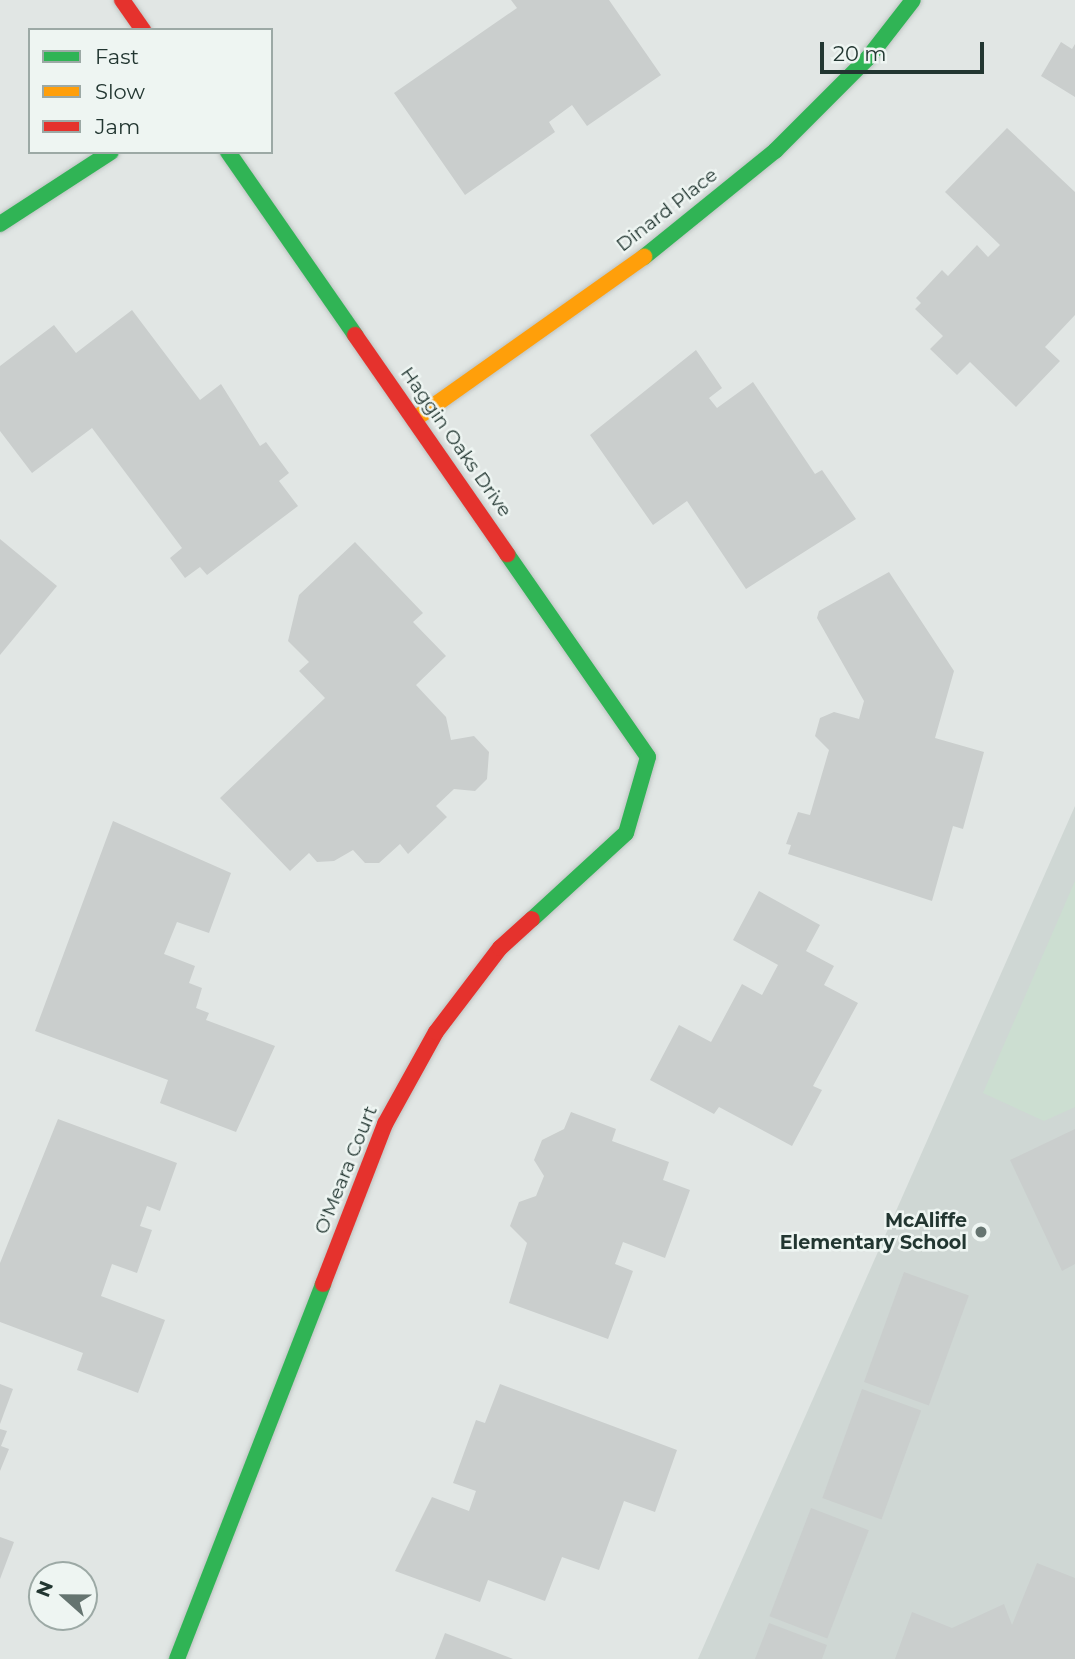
<!DOCTYPE html>
<html>
<head>
<meta charset="utf-8">
<style>
	body { margin:0 }
	#map { position:relative; width:1075px; height:1659px; overflow:hidden; background:#e1e6e4; font-family:Montserrat,sans-serif }
	div>[style] { position:absolute }
	[style*='--x'] { left:calc(var(--x)*1px); top:calc(var(--y)*1px); width:calc(var(--w)*1px); rotate:calc(var(--a)*1deg) }
	.built>* { inset:0; background:#cfd7d4 }
	.green>* { inset:0; background:#ccded1 }
	.building>* { inset:0; background:#cacecd; transform-origin:0 0 }
	.roads { filter:drop-shadow(0 0 2px #bdc3c1) drop-shadow(0 0 2px #bdc3c1) }
	.fast>* { height:16px; margin:-8px; padding:0 8px; transform-origin:8px; border-radius:8px; background:#30b455 }
	.slow>* { height:16px; margin:-8px; padding:0 8px; transform-origin:8px; border-radius:8px; background:#ff9f0a }
	.jam>* { height:16px; margin:-8px; padding:0 8px; transform-origin:8px; border-radius:8px; background:#e5322d }
	.dots>* { width:19px; height:19px; translate:-50% -50%; box-sizing:border-box; border:4px solid #eef5f2; border-radius:50% }
	span { translate:-50% -50%; white-space:nowrap; text-align:center; line-height:1.15; -webkit-text-stroke:5px #eef5f2; paint-order:stroke }
	.street-label { font-size:19px; color:#223631 }
	.poi-label { font-size:19px; color:#223631; font-weight:700 }
	.right { translate:-100% -50%; text-align:right }
	.legend { position:absolute; left:28px; top:28px; width:245px; height:126px; box-sizing:border-box; background:#eef5f2; border:2px solid #9ca9a5; margin:0; padding:9px 12px; list-style:none; font-size:21px; color:#223631 }
	.legend li { display:flex; align-items:center; gap:14px; height:35px }
	.legend b { width:35px; border:2px solid #9ca9a5 }
	.north { position:absolute; left:28px; top:1561px; width:70px; height:70px; box-sizing:border-box; background:#eef5f2; border:2px solid #9ca9a5; border-radius:50%; rotate:291deg; font-size:19px; font-weight:700; line-height:28px; text-align:center; color:#223631 }
	.north::after { content:''; display:block; margin:auto; width:24px; height:32px; background:#657470; clip-path:polygon(50% 0,100% 100%,50% 72%,0 100%) }
	.scale { position:absolute; left:820px; top:42px; width:164px; height:32px; box-sizing:border-box; border:4px solid #223631; border-top:0; padding-left:9px; font-size:21px; line-height:24px; white-space:nowrap; color:#223631; -webkit-text-stroke:5px #eef5f2; paint-order:stroke }
</style>
</head>
<body>
<div id="map">
	<div class="built">
		<i style="clip-path:polygon(1075px 806px,1075px 1659px,698px 1659px)"></i>
	</div>
	<div class="green">
		<i style="clip-path:polygon(1075px 881px,1075px 1107px,1044px 1121px,983px 1093px)"></i>
	</div>
	<div class="building">
		<i style="clip-path:polygon(511px 0,609px 0,661px 75px,587px 126px,572px 105px,549px 122px,555px 132px,465px 195px,394px 93px,517px 8px)"></i>
		<i style="clip-path:polygon(1061px 42px,1072px 49px,1075px 44px,1075px 97px,1041px 76px)"></i>
		<i style="clip-path:polygon(1007px 128px,1075px 192px,1075px 315px,1045px 347px,1060px 361px,1016px 407px,970px 362px,957px 375px,930px 349px,943px 336px,915px 309px,921px 303px,916px 298px,942px 270px,948px 276px,977px 245px,988px 257px,1000px 245px,945px 192px)"></i>
		<i style="clip-path:polygon(132px 310px,200px 400px,221px 384px,260px 446px,266px 442px,289px 473px,279px 481px,298px 506px,207px 575px,200px 567px,185px 578px,170px 558px,182px 548px,92px 428px,32px 473px,0 431px,0 366px,54px 325px,76px 353px)"></i>
		<i style="clip-path:polygon(696px 350px,722px 388px,709px 398px,717px 408px,753px 382px,815px 474px,822px 470px,856px 519px,746px 589px,687px 501px,653px 525px,590px 435px)"></i>
		<i style="clip-path:polygon(0 539px,57px 586px,0 655px)"></i>
		<i style="clip-path:polygon(355px 542px,423px 613px,413px 622px,446px 656px,416px 685px,446px 717px,451px 740px,474px 736px,489px 752px,487px 779px,475px 791px,454px 789px,436px 806px,447px 817px,408px 854px,400px 844px,379px 863px,365px 863px,353px 850px,334px 861px,317px 862px,309px 853px,290px 871px,220px 798px,325px 698px,299px 671px,309px 662px,288px 641px,299px 595px)"></i>
		<i style="clip-path:polygon(889px 572px,954px 671px,935px 738px,984px 752px,963px 829px,953px 826px,932px 901px,788px 854px,791px 845px,786px 844px,798px 812px,810px 815px,829px 750px,815px 736px,820px 718px,834px 712px,859px 719px,864px 701px,817px 618px,819px 611px)"></i>
		<i style="clip-path:polygon(113px 821px,231px 873px,209px 933px,177px 922px,164px 954px,195px 966px,189px 983px,202px 988px,196px 1008px,209px 1013px,206px 1020px,275px 1046px,236px 1132px,160px 1103px,168px 1080px,35px 1031px)"></i>
		<i style="clip-path:polygon(759px 891px,820px 925px,806px 951px,834px 966px,824px 985px,858px 1003px,813px 1086px,822px 1090px,792px 1146px,719px 1107px,714px 1114px,650px 1080px,679px 1025px,711px 1042px,742px 984px,762px 995px,778px 965px,733px 940px)"></i>
		<i style="clip-path:polygon(571px 1112px,616px 1129px,612px 1141px,669px 1162px,663px 1180px,690px 1190px,665px 1258px,623px 1242px,615px 1264px,633px 1271px,608px 1339px,509px 1303px,527px 1243px,510px 1226px,519px 1202px,536px 1196px,544px 1176px,534px 1160px,542px 1140px,564px 1129px)"></i>
		<i style="clip-path:polygon(58px 1119px,177px 1163px,160px 1211px,147px 1206px,140px 1226px,152px 1230px,137px 1273px,112px 1264px,101px 1296px,165px 1320px,138px 1393px,77px 1370px,83px 1353px,0 1322px,0 1263px)"></i>
		<i style="clip-path:polygon(1075px 1129px,1075px 1264px,1062px 1271px,1010px 1160px)"></i>
		<i style="left:904px;top:1272px;width:69px;height:117px;rotate:20deg"></i>
		<i style="clip-path:polygon(0 1384px,13px 1389px,0 1424px)"></i>
		<i style="clip-path:polygon(500px 1384px,677px 1450px,655px 1512px,624px 1501px,599px 1570px,562px 1557px,545px 1601px,488px 1580px,480px 1602px,395px 1571px,432px 1497px,469px 1511px,476px 1491px,453px 1483px,476px 1420px,485px 1423px)"></i>
		<i style="left:862px;top:1389px;width:63px;height:116px;rotate:20deg"></i>
		<i style="clip-path:polygon(0 1429px,7px 1431px,1px 1446px,9px 1449px,0 1471px)"></i>
		<i style="left:811px;top:1508px;width:62px;height:116px;rotate:21deg"></i>
		<i style="clip-path:polygon(0 1537px,14px 1542px,0 1579px)"></i>
		<i style="clip-path:polygon(1037px 1563px,1075px 1578px,1075px 1659px,895px 1659px,912px 1612px,952px 1628px,1004px 1604px,1012px 1625px)"></i>
		<i style="clip-path:polygon(769px 1623px,827px 1645px,822px 1659px,755px 1659px)"></i>
		<i style="clip-path:polygon(445px 1633px,513px 1659px,435px 1659px)"></i>
	</div>
	<div class="roads">
		<div class="fast">
			<i style="--x:228;--y:152;--w:223;--a:55.2"></i>
			<i style="--x:0;--y:224;--w:132;--a:-33"></i>
			<i style="--x:644;--y:257;--w:169;--a:-39"></i>
			<i style="--x:775;--y:151;--w:132;--a:-45"></i>
			<i style="--x:868;--y:58;--w:73;--a:-52.2"></i>
			<i style="--x:507;--y:554;--w:247;--a:55.2"></i>
			<i style="--x:648;--y:757;--w:79;--a:106.1"></i>
			<i style="--x:626;--y:833;--w:127;--a:137.5"></i>
			<i style="--x:177;--y:1659;--w:402;--a:-68.7"></i>
		</div>
		<div class="slow">
			<i style="--x:415;--y:419;--w:281;--a:-35.3"></i>
		</div>
		<div class="jam">
			<i style="--x:122;--y:0;--w:37;--a:55"></i>
			<i style="--x:355;--y:335;--w:267;--a:55.2"></i>
			<i style="--x:323;--y:1284;--w:172;--a:-68.8"></i>
			<i style="--x:385;--y:1124;--w:105;--a:-61"></i>
			<i style="--x:436;--y:1032;--w:106;--a:-52.7"></i>
			<i style="--x:500;--y:948;--w:43;--a:-42.2"></i>
		</div>
	</div>
	<div class="dots">
		<i style="left:981px;top:1232px;background:#657470"></i>
	</div>
	<div class="street-label">
		<span style="left:667px;top:210px;rotate:-38deg">Dinard Place</span>
		<span style="left:456px;top:442px;rotate:55deg">Haggin Oaks Drive</span>
		<span style="left:346px;top:1170px;rotate:-68deg">O'Meara Court</span>
	</div>
	<div class="poi-label">
		<span class="right" style="left:967px;top:1232px">McAliffe<br>Elementary School</span>
	</div>
	<ul class="legend">
	<li><b style="height:9px;background:#30b455"></b>Fast</li>
	<li><b style="height:9px;background:#ff9f0a"></b>Slow</li>
	<li><b style="height:9px;background:#e5322d"></b>Jam</li>
	</ul>
	<div class="north">N</div>
	<div class="scale">20 m</div>
</div>
</body>
</html>
